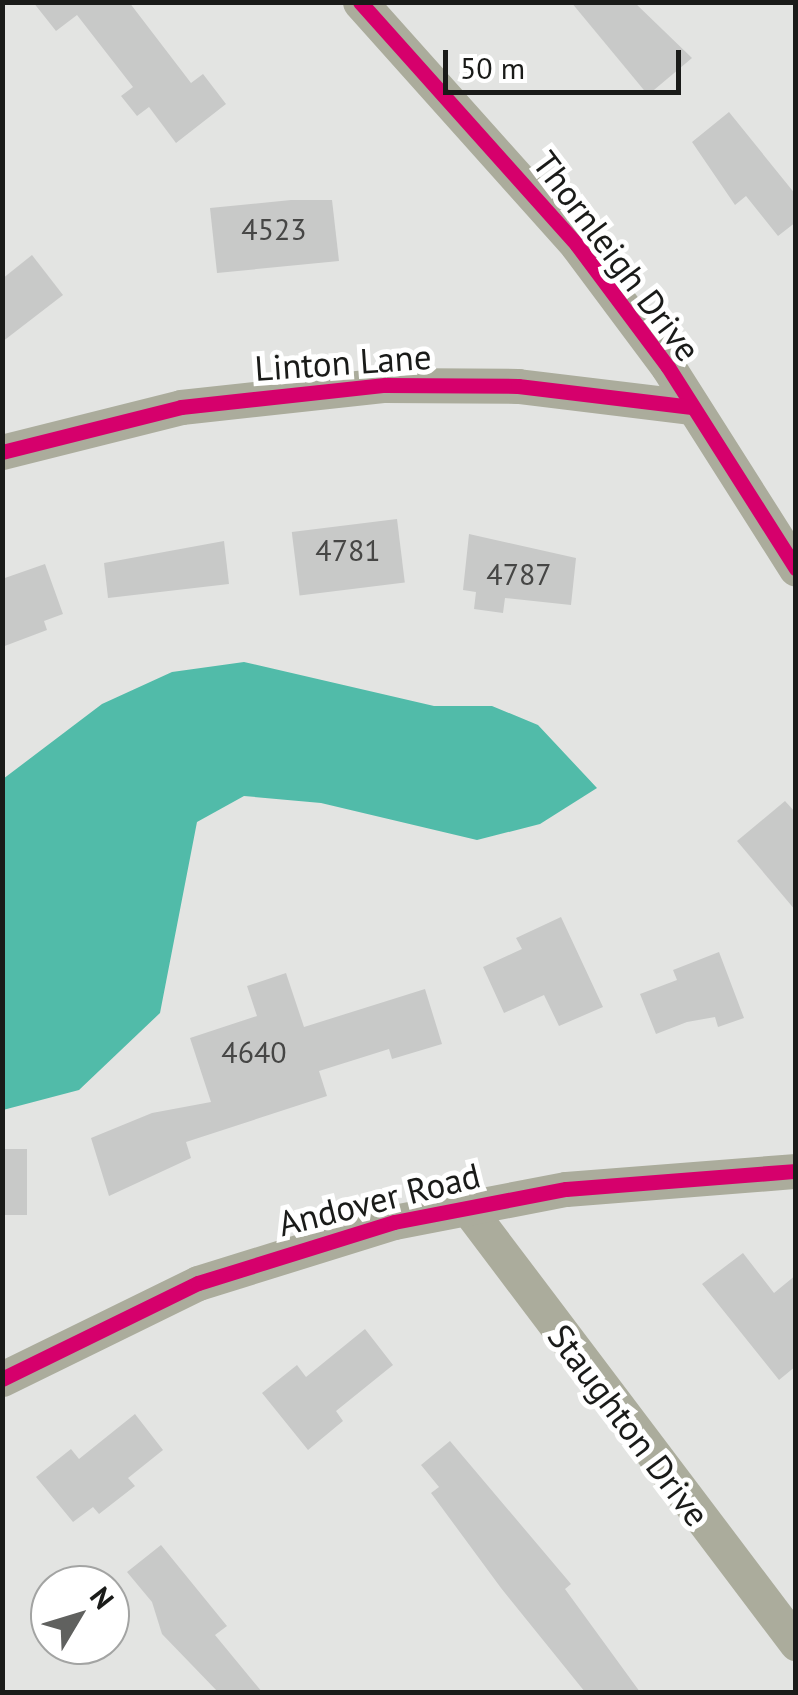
<!DOCTYPE html>
<html>
<head>
<meta charset="utf-8">
<style>
	body { margin:0 }
	#map { position:relative; width:798px; height:1695px; overflow:hidden; background:#e3e4e2; font-family:"PT Sans",sans-serif }
	div>[style] { position:absolute }
	[style*='--x'] { left:calc(var(--x)*1px); top:calc(var(--y)*1px); width:calc(var(--w)*1px); rotate:calc(var(--a)*1deg) }
	.water>* { inset:0; background:#51bba9 }
	.building>* { inset:0; background:#c8c9c8; transform-origin:0 0 }
	.minor>* { height:35px; margin:-17.5px; padding:0 17.5px; transform-origin:17.5px; border-radius:17.5px; background:#abac9c }
	.cycleway>* { height:15px; margin:-7.5px; padding:0 7.5px; transform-origin:7.5px; border-radius:7.5px; background:#d6006c }
	span { translate:-50% -50%; white-space:nowrap; text-align:center; line-height:1.15; -webkit-text-stroke:10px #fff; paint-order:stroke }
	.number-label { font-size:30px; color:#464645 }
	.number-label span { -webkit-text-stroke-width:0 }
	.street-label { font-size:35px; color:#1a1b19 }
	.frame { position:absolute; inset:0; border:5px solid #1a1b19; pointer-events:none }
	.north { position:absolute; left:30px; top:1565px; width:100px; height:100px; box-sizing:border-box; background:#fff; border:2px solid #a3a4a3; border-radius:50%; rotate:52deg; font-size:28px; font-weight:700; line-height:40px; text-align:center; color:#1a1b19 }
	.north::after { content:''; display:block; margin:auto; width:35px; height:45px; background:#60615f; clip-path:polygon(50% 0,100% 100%,50% 72%,0 100%) }
	.scale { position:absolute; left:443px; top:50px; width:238px; height:45px; box-sizing:border-box; border:5px solid #1a1b19; border-top:0; padding-left:12px; font-size:30px; line-height:35px; white-space:nowrap; color:#1a1b19; -webkit-text-stroke:8px #fff; paint-order:stroke }
</style>
</head>
<body>
<div id="map">
	<div class="water">
		<i style="clip-path:polygon(244px 662px,434px 706px,492px 706px,538px 725px,597px 788px,540px 824px,477px 840px,321px 803px,244px 796px,197px 822px,160px 1013px,79px 1090px,3px 1110px,3px 779px,102px 704px,172px 672px)"></i>
	</div>
	<div class="building">
		<i style="clip-path:polygon(33px 2px,129px 2px,191px 83px,203px 74px,226px 104px,176px 143px,149px 107px,137px 116px,121px 96px,133px 87px,77px 15px,56px 31px)"></i>
		<i style="clip-path:polygon(571px 2px,634px 2px,692px 58px,648px 95px)"></i>
		<i style="clip-path:polygon(729px 112px,796px 195px,796px 222px,778px 236px,746px 196px,735px 205px,692px 142px)"></i>
		<i style="clip-path:polygon(291px 200px,332px 200px,339px 261px,217px 273px,210px 208px)"></i>
		<i style="clip-path:polygon(32px 255px,63px 295px,2px 342px,2px 279px)"></i>
		<i style="left:397px;top:519px;width:64px;height:106px;rotate:83deg"></i>
		<i style="clip-path:polygon(469px 534px,576px 558px,571px 605px,505px 598px,503px 613px,474px 609px,476px 592px,463px 590px)"></i>
		<i style="clip-path:polygon(224px 541px,229px 584px,108px 598px,104px 563px)"></i>
		<i style="clip-path:polygon(45px 564px,63px 614px,44px 621px,47px 630px,2px 647px,2px 579px)"></i>
		<i style="clip-path:polygon(785px 801px,796px 813px,796px 911px,737px 841px)"></i>
		<i style="clip-path:polygon(561px 917px,603px 1007px,559px 1026px,544px 995px,504px 1013px,483px 967px,522px 949px,516px 938px)"></i>
		<i style="clip-path:polygon(719px 952px,744px 1018px,718px 1027px,715px 1017px,687px 1022px,656px 1034px,640px 994px,677px 980px,673px 970px)"></i>
		<i style="clip-path:polygon(286px 973px,304px 1027px,425px 989px,442px 1044px,392px 1059px,389px 1049px,319px 1071px,327px 1096px,186px 1142px,191px 1158px,109px 1196px,91px 1138px,152px 1113px,211px 1102px,190px 1038px,257px 1016px,247px 986px)"></i>
		<i style="left:2px;top:1149px;width:25px;height:66px"></i>
		<i style="clip-path:polygon(743px 1253px,774px 1293px,796px 1275px,796px 1366px,779px 1380px,702px 1284px)"></i>
		<i style="clip-path:polygon(365px 1329px,393px 1365px,336px 1411px,343px 1421px,308px 1450px,262px 1393px,297px 1365px,306px 1377px)"></i>
		<i style="clip-path:polygon(135px 1414px,163px 1450px,128px 1478px,135px 1486px,99px 1514px,93px 1507px,73px 1522px,36px 1477px,71px 1449px,79px 1459px)"></i>
		<i style="clip-path:polygon(450px 1441px,571px 1584px,565px 1589px,640px 1692px,585px 1692px,501px 1588px,431px 1493px,439px 1487px,421px 1465px)"></i>
		<i style="clip-path:polygon(161px 1545px,227px 1626px,215px 1635px,262px 1692px,218px 1692px,162px 1634px,152px 1602px,127px 1572px)"></i>
	</div>
	<div class="minor">
		<i style="--x:360;--y:2;--w:326;--a:48.2"></i>
		<i style="--x:577;--y:245;--w:152;--a:53.3"></i>
		<i style="--x:668;--y:367;--w:239;--a:57.6"></i>
		<i style="--x:2;--y:452;--w:185;--a:-14.1"></i>
		<i style="--x:181;--y:407;--w:205;--a:-6.2"></i>
		<i style="--x:385;--y:385;--w:133;--a:0.4"></i>
		<i style="--x:518;--y:386;--w:175;--a:6.9"></i>
		<i style="--x:466;--y:1206;--w:548;--a:52.94"></i>
		<i style="--x:2;--y:1379;--w:218;--a:-26.1"></i>
		<i style="--x:198;--y:1283;--w:205;--a:-17.3"></i>
		<i style="--x:394;--y:1222;--w:175;--a:-10.9"></i>
		<i style="--x:566;--y:1189;--w:231;--a:-4.5"></i>
	</div>
	<div class="cycleway">
		<i style="--x:360;--y:2;--w:326;--a:48.2"></i>
		<i style="--x:577;--y:245;--w:152;--a:53.3"></i>
		<i style="--x:668;--y:367;--w:239;--a:57.6"></i>
		<i style="--x:2;--y:452;--w:185;--a:-14.1"></i>
		<i style="--x:181;--y:407;--w:205;--a:-6.2"></i>
		<i style="--x:385;--y:385;--w:133;--a:0.4"></i>
		<i style="--x:518;--y:386;--w:175;--a:6.9"></i>
		<i style="--x:2;--y:1379;--w:218;--a:-26.1"></i>
		<i style="--x:198;--y:1283;--w:205;--a:-17.3"></i>
		<i style="--x:394;--y:1222;--w:175;--a:-10.9"></i>
		<i style="--x:566;--y:1189;--w:231;--a:-4.5"></i>
	</div>
	<div class="number-label">
		<span style="left:274px;top:229px">4523</span>
		<span style="left:348px;top:550px">4781</span>
		<span style="left:519px;top:574px">4787</span>
		<span style="left:254px;top:1052px">4640</span>
	</div>
	<div class="street-label">
		<span style="left:617px;top:256px;rotate:53deg">Thornleigh Drive</span>
		<span style="left:343px;top:362px;rotate:-4deg">Linton Lane</span>
		<span style="left:379px;top:1199px;rotate:-14deg">Andover Road</span>
		<span style="left:629px;top:1425px;rotate:53deg">Staughton Drive</span>
	</div>
	<div class="frame"></div>
	<div class="north">N</div>
	<div class="scale">50 m</div>
</div>
</body>
</html>
